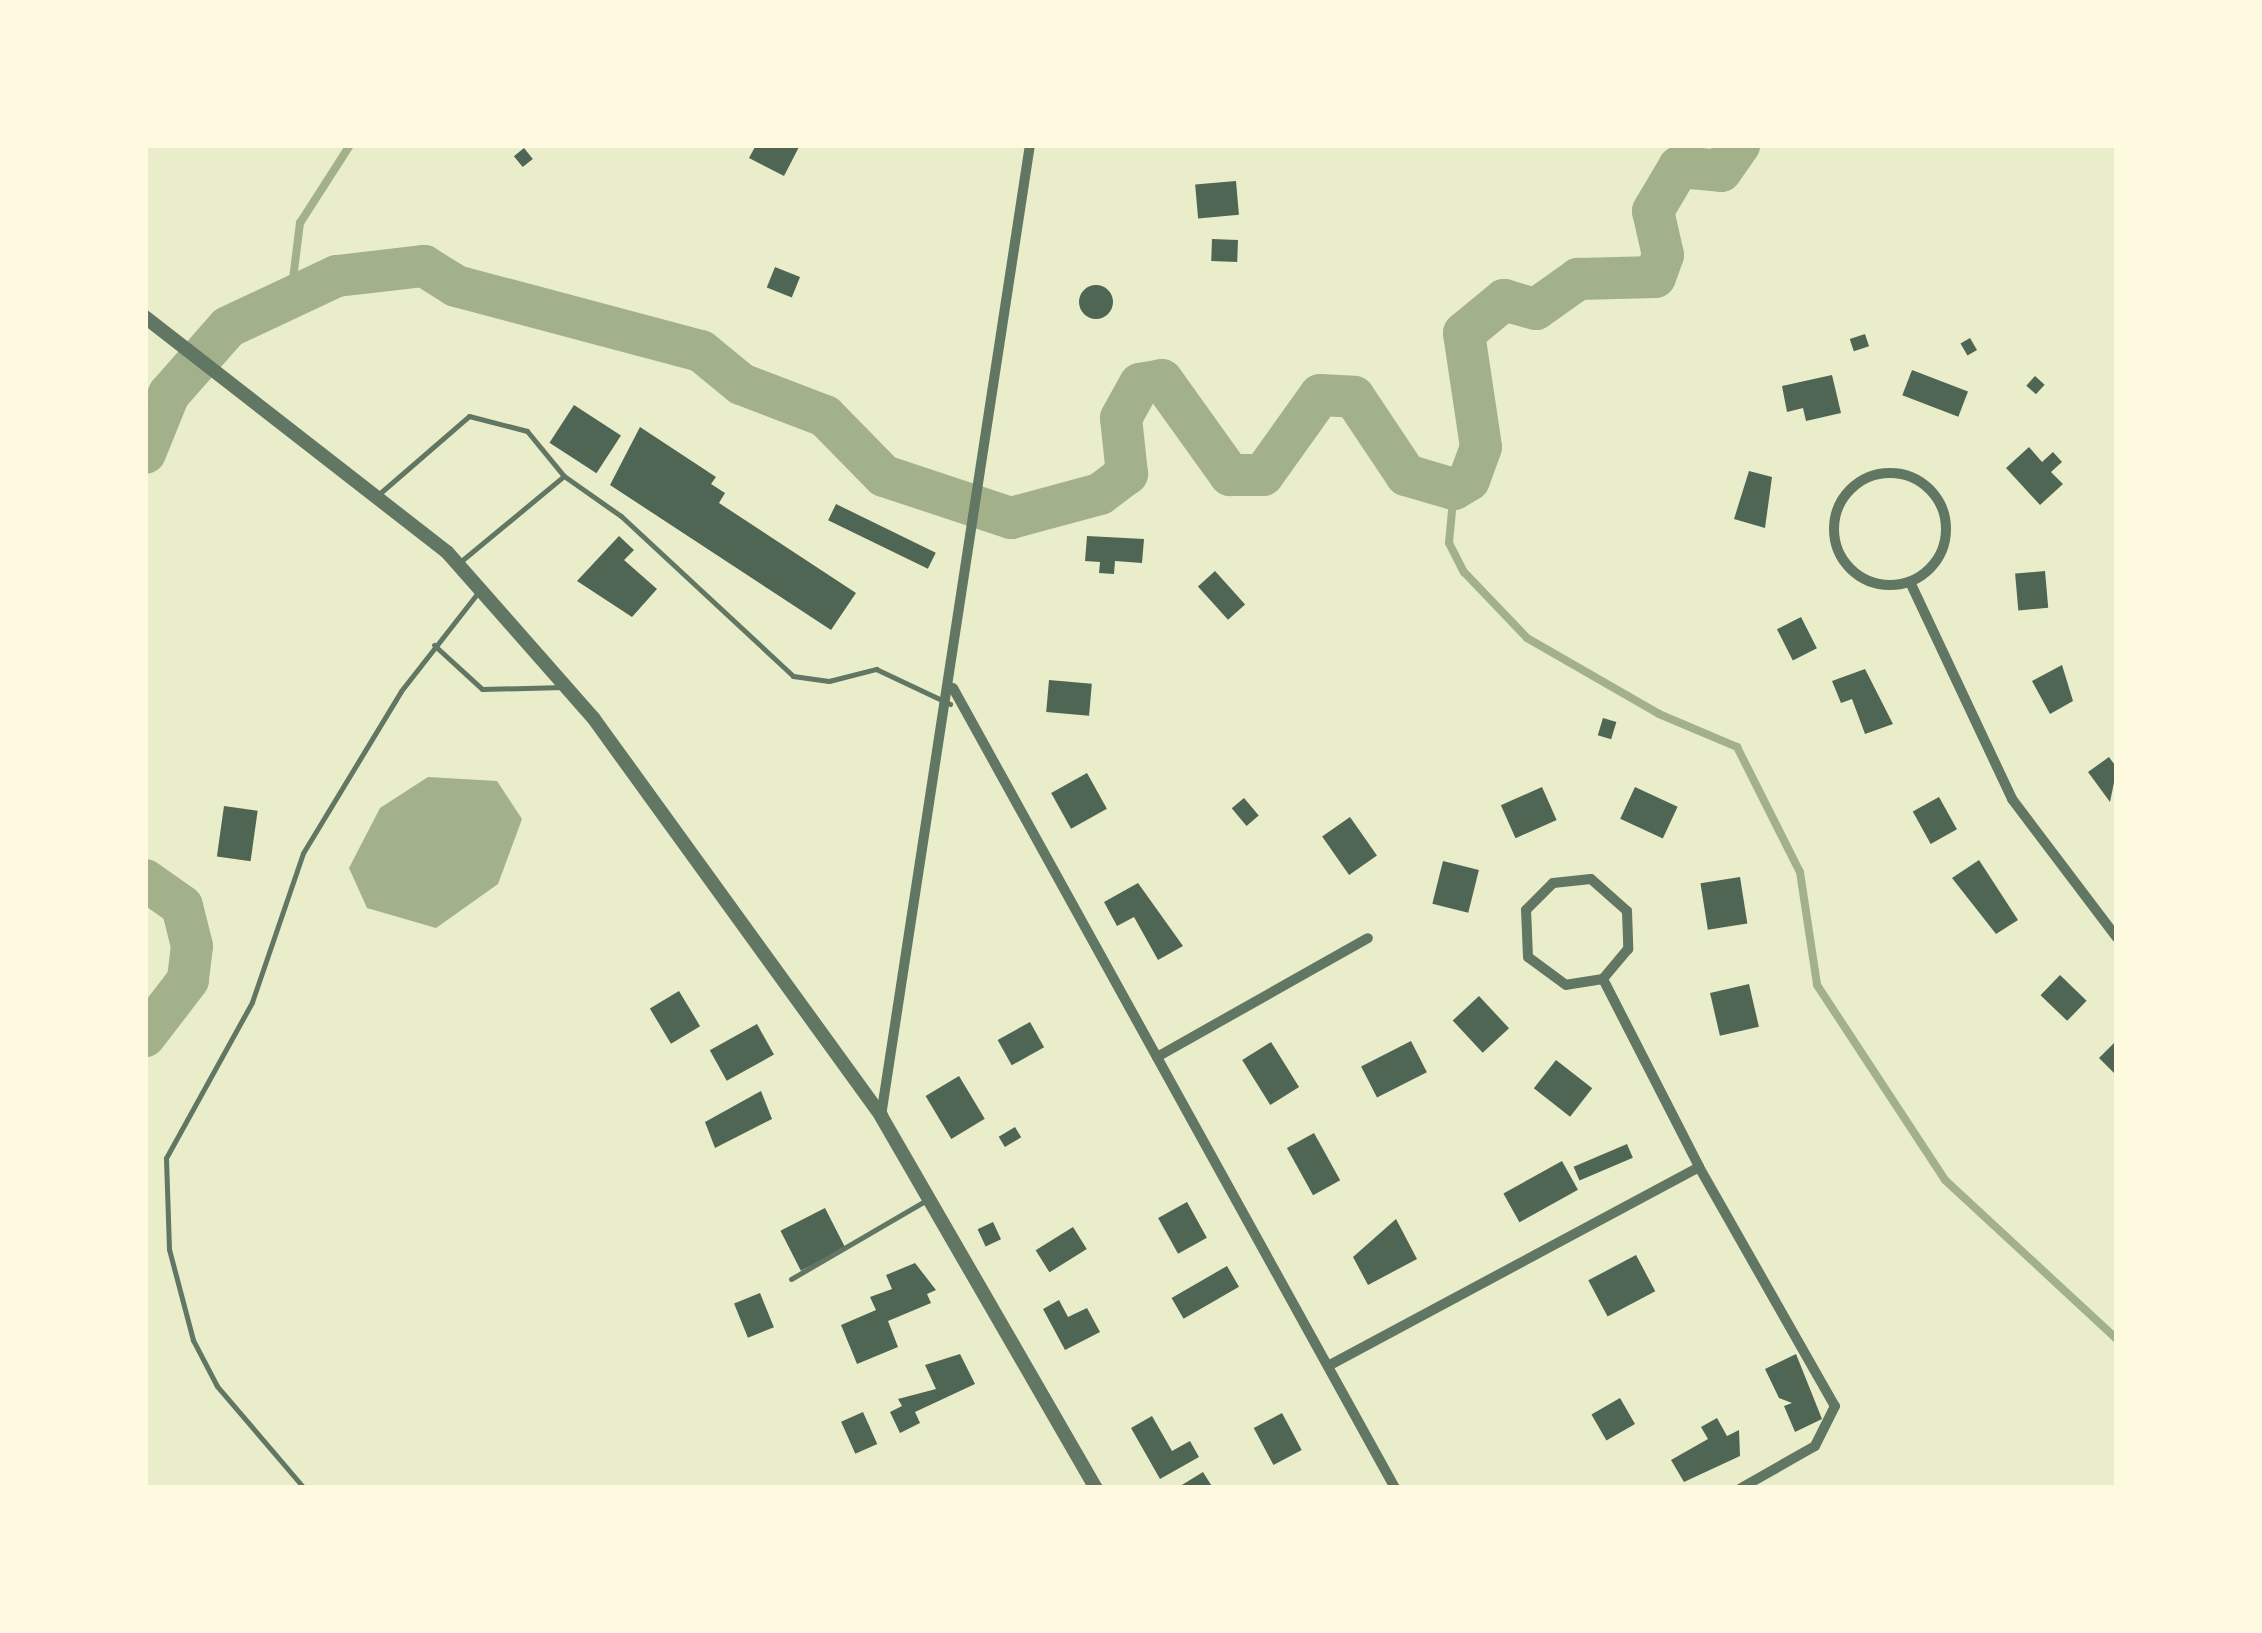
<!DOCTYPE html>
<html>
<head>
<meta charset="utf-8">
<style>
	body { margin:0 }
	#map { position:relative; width:2262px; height:1633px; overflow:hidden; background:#e9edc9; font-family:Cabin,sans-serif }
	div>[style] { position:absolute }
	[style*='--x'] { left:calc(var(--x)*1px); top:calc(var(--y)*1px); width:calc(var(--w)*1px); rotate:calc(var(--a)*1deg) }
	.water>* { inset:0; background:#a3b18a }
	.stream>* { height:8px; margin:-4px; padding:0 4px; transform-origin:4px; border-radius:4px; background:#a3b18a }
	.river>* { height:42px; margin:-21px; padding:0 21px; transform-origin:21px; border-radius:21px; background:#a3b18a }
	.building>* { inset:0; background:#4f6655; transform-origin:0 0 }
	.round { border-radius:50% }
	.service>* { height:5px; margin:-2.5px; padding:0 2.5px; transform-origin:2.5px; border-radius:2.5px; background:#617663 }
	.minor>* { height:10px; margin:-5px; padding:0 5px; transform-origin:5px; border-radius:5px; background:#617663 }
	.minor>.ring { margin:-5px; padding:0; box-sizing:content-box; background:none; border:10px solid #617663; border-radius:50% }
	.tertiary>* { height:14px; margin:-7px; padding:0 7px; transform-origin:7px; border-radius:7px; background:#617663 }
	span { translate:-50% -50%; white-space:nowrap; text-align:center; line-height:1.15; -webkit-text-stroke:10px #fefae0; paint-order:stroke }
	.frame { position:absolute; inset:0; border:148px solid #fefae0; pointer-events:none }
</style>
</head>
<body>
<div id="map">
	<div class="water">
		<i style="clip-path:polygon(428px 777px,497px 781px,522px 819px,498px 884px,436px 928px,367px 908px,349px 868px,380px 808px)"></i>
	</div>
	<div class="stream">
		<i style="--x:291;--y:295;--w:73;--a:-82.9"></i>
		<i style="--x:300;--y:223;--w:93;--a:-57.3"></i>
		<i style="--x:1454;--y:489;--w:54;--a:95.3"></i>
		<i style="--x:1449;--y:543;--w:33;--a:63"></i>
		<i style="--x:1464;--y:572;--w:91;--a:46.3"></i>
		<i style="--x:1527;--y:638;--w:152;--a:29.9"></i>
		<i style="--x:1659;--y:714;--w:85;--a:22.9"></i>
		<i style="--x:1737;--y:747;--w:140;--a:63.3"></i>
		<i style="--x:1800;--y:872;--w:114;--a:81.4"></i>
		<i style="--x:1817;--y:985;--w:233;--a:56.7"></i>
		<i style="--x:1945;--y:1180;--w:234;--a:42.8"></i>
	</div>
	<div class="river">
		<i style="--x:145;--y:453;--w:64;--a:-67.9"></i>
		<i style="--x:169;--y:394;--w:89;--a:-48.6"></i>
		<i style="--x:228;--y:327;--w:120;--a:-25.1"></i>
		<i style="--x:337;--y:276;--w:88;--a:-6.6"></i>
		<i style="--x:424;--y:266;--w:38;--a:32"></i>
		<i style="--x:456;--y:286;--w:253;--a:14.9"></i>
		<i style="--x:701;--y:351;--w:52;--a:39.5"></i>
		<i style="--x:741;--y:384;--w:90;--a:20.9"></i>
		<i style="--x:825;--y:416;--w:84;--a:45.5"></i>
		<i style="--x:884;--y:476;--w:134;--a:18.3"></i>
		<i style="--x:1011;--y:518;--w:92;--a:-15.1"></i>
		<i style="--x:1100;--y:494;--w:34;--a:-37"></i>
		<i style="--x:1127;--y:474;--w:56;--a:-96.1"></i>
		<i style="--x:1121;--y:418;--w:39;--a:-61"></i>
		<i style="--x:1140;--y:384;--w:22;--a:-10"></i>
		<i style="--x:1162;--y:380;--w:117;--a:54.4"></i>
		<i style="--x:1230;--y:475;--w:33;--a:0"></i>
		<i style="--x:1263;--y:475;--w:98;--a:-54.5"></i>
		<i style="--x:1320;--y:395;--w:34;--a:3"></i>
		<i style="--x:1354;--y:397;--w:94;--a:56.3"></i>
		<i style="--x:1406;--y:475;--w:50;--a:16.3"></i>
		<i style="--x:1454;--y:489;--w:17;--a:-31"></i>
		<i style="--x:1469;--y:480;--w:35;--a:-70"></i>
		<i style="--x:1481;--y:447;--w:115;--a:-98.5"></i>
		<i style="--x:1464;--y:333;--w:52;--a:-39.5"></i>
		<i style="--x:1504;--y:300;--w:33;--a:16"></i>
		<i style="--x:1536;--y:309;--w:52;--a:-35.5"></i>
		<i style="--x:1578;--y:279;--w:77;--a:-1.5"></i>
		<i style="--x:1655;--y:277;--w:23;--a:-70"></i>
		<i style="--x:1663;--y:255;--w:45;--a:-102.8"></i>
		<i style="--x:1653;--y:211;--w:51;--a:-59.4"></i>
		<i style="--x:1679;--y:167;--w:42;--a:5.4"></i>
		<i style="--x:1721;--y:171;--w:32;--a:-55"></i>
		<i style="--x:145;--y:880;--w:45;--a:35.1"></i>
		<i style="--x:182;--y:906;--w:41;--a:76"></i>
		<i style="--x:192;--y:946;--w:34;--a:97"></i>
		<i style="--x:188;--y:980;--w:71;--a:127.5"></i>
	</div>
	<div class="building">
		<i style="clip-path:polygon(756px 145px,800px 145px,784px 176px,749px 158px)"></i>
		<i style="left:524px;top:148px;width:14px;height:13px;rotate:51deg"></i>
		<i style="left:1236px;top:181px;width:34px;height:41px;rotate:85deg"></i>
		<i style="left:1212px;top:239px;width:26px;height:22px;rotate:2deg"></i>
		<i style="left:775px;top:267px;width:27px;height:22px;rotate:22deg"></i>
		<i class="round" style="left:1079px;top:285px;width:34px;height:34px"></i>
		<i style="left:1865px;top:334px;width:13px;height:16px;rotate:72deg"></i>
		<i style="left:1970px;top:338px;width:14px;height:11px;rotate:60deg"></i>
		<i style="left:1912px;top:370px;width:60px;height:27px;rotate:21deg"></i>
		<i style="clip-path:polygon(1832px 375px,1841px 413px,1806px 421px,1803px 408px,1787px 412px,1782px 386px)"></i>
		<i style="left:2035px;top:376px;width:13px;height:13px;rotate:42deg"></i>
		<i style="left:574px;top:405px;width:56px;height:45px;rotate:33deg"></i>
		<i style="clip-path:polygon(640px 427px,716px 477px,711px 484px,725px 493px,719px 503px,856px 593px,831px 630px,610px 485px)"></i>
		<i style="clip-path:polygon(2029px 447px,2042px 462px,2053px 452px,2062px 462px,2051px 472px,2063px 484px,2040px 505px,2006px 468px)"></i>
		<i style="clip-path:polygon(1749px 471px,1772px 477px,1765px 528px,1734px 519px)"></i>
		<i style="left:836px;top:504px;width:111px;height:18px;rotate:26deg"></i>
		<i style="clip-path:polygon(619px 536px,634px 550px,624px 560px,657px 589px,632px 617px,577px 581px)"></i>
		<i style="clip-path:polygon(1087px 536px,1144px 539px,1142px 563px,1115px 561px,1114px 574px,1099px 573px,1100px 562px,1085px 561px)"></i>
		<i style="left:1215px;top:571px;width:45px;height:23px;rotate:48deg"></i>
		<i style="left:2045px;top:571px;width:37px;height:30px;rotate:85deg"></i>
		<i style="left:1801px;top:617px;width:35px;height:27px;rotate:63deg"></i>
		<i style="clip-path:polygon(2062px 665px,2073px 701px,2050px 714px,2032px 681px)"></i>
		<i style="clip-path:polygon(1865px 669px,1893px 724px,1865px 734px,1852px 699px,1841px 703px,1832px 681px)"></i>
		<i style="left:1049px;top:680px;width:43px;height:32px;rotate:5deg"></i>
		<i style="left:1603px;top:718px;width:14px;height:18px;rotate:17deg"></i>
		<i style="clip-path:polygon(2109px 757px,2117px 768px,2110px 802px,2088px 772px)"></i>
		<i style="left:1087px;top:773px;width:41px;height:41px;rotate:61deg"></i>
		<i style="left:1542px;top:787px;width:36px;height:45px;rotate:66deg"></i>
		<i style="left:1635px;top:787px;width:47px;height:35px;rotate:25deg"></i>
		<i style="left:1939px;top:797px;width:37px;height:30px;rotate:61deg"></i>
		<i style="left:1244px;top:798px;width:23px;height:16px;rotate:50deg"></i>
		<i style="left:224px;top:806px;width:34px;height:51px;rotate:8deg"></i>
		<i style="left:1350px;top:817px;width:47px;height:34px;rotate:55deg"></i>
		<i style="clip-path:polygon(1979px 860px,2018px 920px,1996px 934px,1952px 878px)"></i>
		<i style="left:1443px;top:861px;width:37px;height:44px;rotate:14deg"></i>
		<i style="left:1740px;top:877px;width:47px;height:40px;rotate:81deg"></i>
		<i style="clip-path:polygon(1138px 883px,1183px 946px,1158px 960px,1134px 917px,1117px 926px,1104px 902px)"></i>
		<i style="left:2060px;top:975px;width:37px;height:28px;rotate:44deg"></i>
		<i style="left:1749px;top:984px;width:44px;height:40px;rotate:77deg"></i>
		<i style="left:679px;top:991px;width:41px;height:34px;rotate:59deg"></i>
		<i style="left:1479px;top:996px;width:44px;height:36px;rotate:47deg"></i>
		<i style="left:1030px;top:1022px;width:29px;height:37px;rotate:61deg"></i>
		<i style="left:757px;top:1024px;width:35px;height:54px;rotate:61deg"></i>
		<i style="clip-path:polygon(2117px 1040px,2117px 1076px,2099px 1058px)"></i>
		<i style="left:1411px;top:1041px;width:35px;height:56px;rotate:63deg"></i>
		<i style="left:1271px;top:1042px;width:53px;height:34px;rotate:58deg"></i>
		<i style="left:1556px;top:1060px;width:46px;height:36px;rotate:38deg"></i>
		<i style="left:959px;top:1076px;width:50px;height:39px;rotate:59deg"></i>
		<i style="clip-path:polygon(761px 1091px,772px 1119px,715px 1148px,705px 1122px)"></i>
		<i style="left:1015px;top:1127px;width:12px;height:19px;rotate:59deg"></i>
		<i style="left:1314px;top:1133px;width:54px;height:31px;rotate:61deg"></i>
		<i style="left:1627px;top:1144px;width:15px;height:58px;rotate:67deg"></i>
		<i style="left:1562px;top:1161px;width:33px;height:67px;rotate:61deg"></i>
		<i style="left:1187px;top:1202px;width:41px;height:33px;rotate:61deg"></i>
		<i style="left:825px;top:1208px;width:45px;height:50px;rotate:63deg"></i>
		<i style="clip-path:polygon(1396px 1219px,1417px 1259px,1368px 1285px,1353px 1257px)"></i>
		<i style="left:993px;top:1222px;width:19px;height:17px;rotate:65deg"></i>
		<i style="left:1073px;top:1227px;width:26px;height:44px;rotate:58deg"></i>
		<i style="left:1636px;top:1255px;width:41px;height:54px;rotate:62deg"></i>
		<i style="clip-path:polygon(915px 1263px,936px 1290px,927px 1294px,931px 1303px,888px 1321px,898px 1347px,857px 1364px,841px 1325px,876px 1310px,870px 1297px,892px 1289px,886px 1275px)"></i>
		<i style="left:1227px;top:1266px;width:24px;height:64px;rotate:60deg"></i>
		<i style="left:760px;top:1293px;width:37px;height:28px;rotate:68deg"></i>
		<i style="clip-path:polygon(1059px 1300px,1068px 1317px,1087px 1308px,1100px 1332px,1065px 1350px,1043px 1309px)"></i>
		<i style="clip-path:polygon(960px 1354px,975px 1384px,915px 1412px,920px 1423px,900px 1433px,890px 1412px,902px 1406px,898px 1399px,936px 1389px,925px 1365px)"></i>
		<i style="clip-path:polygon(1796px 1354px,1822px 1419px,1795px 1432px,1784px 1406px,1792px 1403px,1779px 1398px,1765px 1369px)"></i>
		<i style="left:1620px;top:1398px;width:30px;height:33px;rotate:60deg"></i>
		<i style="left:863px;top:1412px;width:35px;height:24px;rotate:66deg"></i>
		<i style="left:1282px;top:1413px;width:42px;height:32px;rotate:62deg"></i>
		<i style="clip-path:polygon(1152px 1416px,1172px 1451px,1190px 1441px,1199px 1457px,1160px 1479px,1131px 1428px)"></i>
		<i style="clip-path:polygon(1717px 1418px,1727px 1436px,1739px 1430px,1740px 1456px,1684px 1482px,1671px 1460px,1708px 1439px,1701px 1427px)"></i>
		<i style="clip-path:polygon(1203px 1472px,1213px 1488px,1177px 1488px)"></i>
	</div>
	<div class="service">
		<i style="--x:379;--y:494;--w:119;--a:-40.9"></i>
		<i style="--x:469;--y:416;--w:60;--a:14.5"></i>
		<i style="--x:527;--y:431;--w:58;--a:50.6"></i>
		<i style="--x:460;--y:562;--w:135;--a:-39.6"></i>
		<i style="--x:564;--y:476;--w:70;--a:35.1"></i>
		<i style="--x:621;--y:516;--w:235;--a:42.9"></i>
		<i style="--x:793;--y:676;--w:36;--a:8"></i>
		<i style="--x:829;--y:681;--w:49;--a:-14.3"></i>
		<i style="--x:876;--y:669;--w:82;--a:25.3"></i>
		<i style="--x:434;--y:645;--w:65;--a:42.5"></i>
		<i style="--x:482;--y:689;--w:82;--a:-1.4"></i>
		<i style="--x:791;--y:1279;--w:157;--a:-30.2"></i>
		<i style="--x:304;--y:1488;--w:134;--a:-130.5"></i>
		<i style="--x:217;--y:1386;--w:52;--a:-117.6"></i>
		<i style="--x:193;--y:1340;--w:94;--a:-104.8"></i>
		<i style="--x:169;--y:1249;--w:91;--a:-91.9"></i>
		<i style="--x:166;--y:1158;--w:178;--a:-61.1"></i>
		<i style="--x:252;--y:1002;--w:157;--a:-71.1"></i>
		<i style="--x:303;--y:853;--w:189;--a:-58.8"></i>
		<i style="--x:401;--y:691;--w:127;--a:-52"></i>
	</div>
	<div class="minor">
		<i class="ring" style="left:1834px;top:473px;width:102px;height:102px"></i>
		<i style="--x:1910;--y:582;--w:240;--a:64.8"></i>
		<i style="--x:2012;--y:799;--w:174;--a:52.9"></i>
		<i style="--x:953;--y:688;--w:914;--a:61.08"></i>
		<i style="--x:1603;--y:979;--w:37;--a:171"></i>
		<i style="--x:1566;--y:985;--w:47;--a:-143.6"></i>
		<i style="--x:1528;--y:957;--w:47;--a:-92.4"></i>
		<i style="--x:1526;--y:910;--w:38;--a:-45"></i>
		<i style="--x:1553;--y:883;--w:38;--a:-6"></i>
		<i style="--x:1591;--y:879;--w:48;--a:41.6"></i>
		<i style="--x:1627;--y:911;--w:38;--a:88"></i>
		<i style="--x:1628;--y:949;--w:39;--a:130"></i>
		<i style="--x:1603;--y:979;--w:211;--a:62.9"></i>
		<i style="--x:1157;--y:1057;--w:242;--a:-29.4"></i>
		<i style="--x:881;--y:1116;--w:982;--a:-81.28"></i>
		<i style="--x:1328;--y:1366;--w:421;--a:-28.2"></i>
		<i style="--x:1699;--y:1167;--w:275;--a:60.4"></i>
		<i style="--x:1835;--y:1406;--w:45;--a:116.6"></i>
		<i style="--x:1815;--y:1446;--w:85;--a:150.4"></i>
	</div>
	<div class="tertiary">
		<i style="--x:145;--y:317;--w:383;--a:37.9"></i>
		<i style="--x:447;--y:552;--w:222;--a:48.6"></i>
		<i style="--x:594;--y:719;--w:490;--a:54.1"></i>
		<i style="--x:881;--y:1116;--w:430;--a:60"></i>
	</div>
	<div class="frame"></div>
</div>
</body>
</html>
